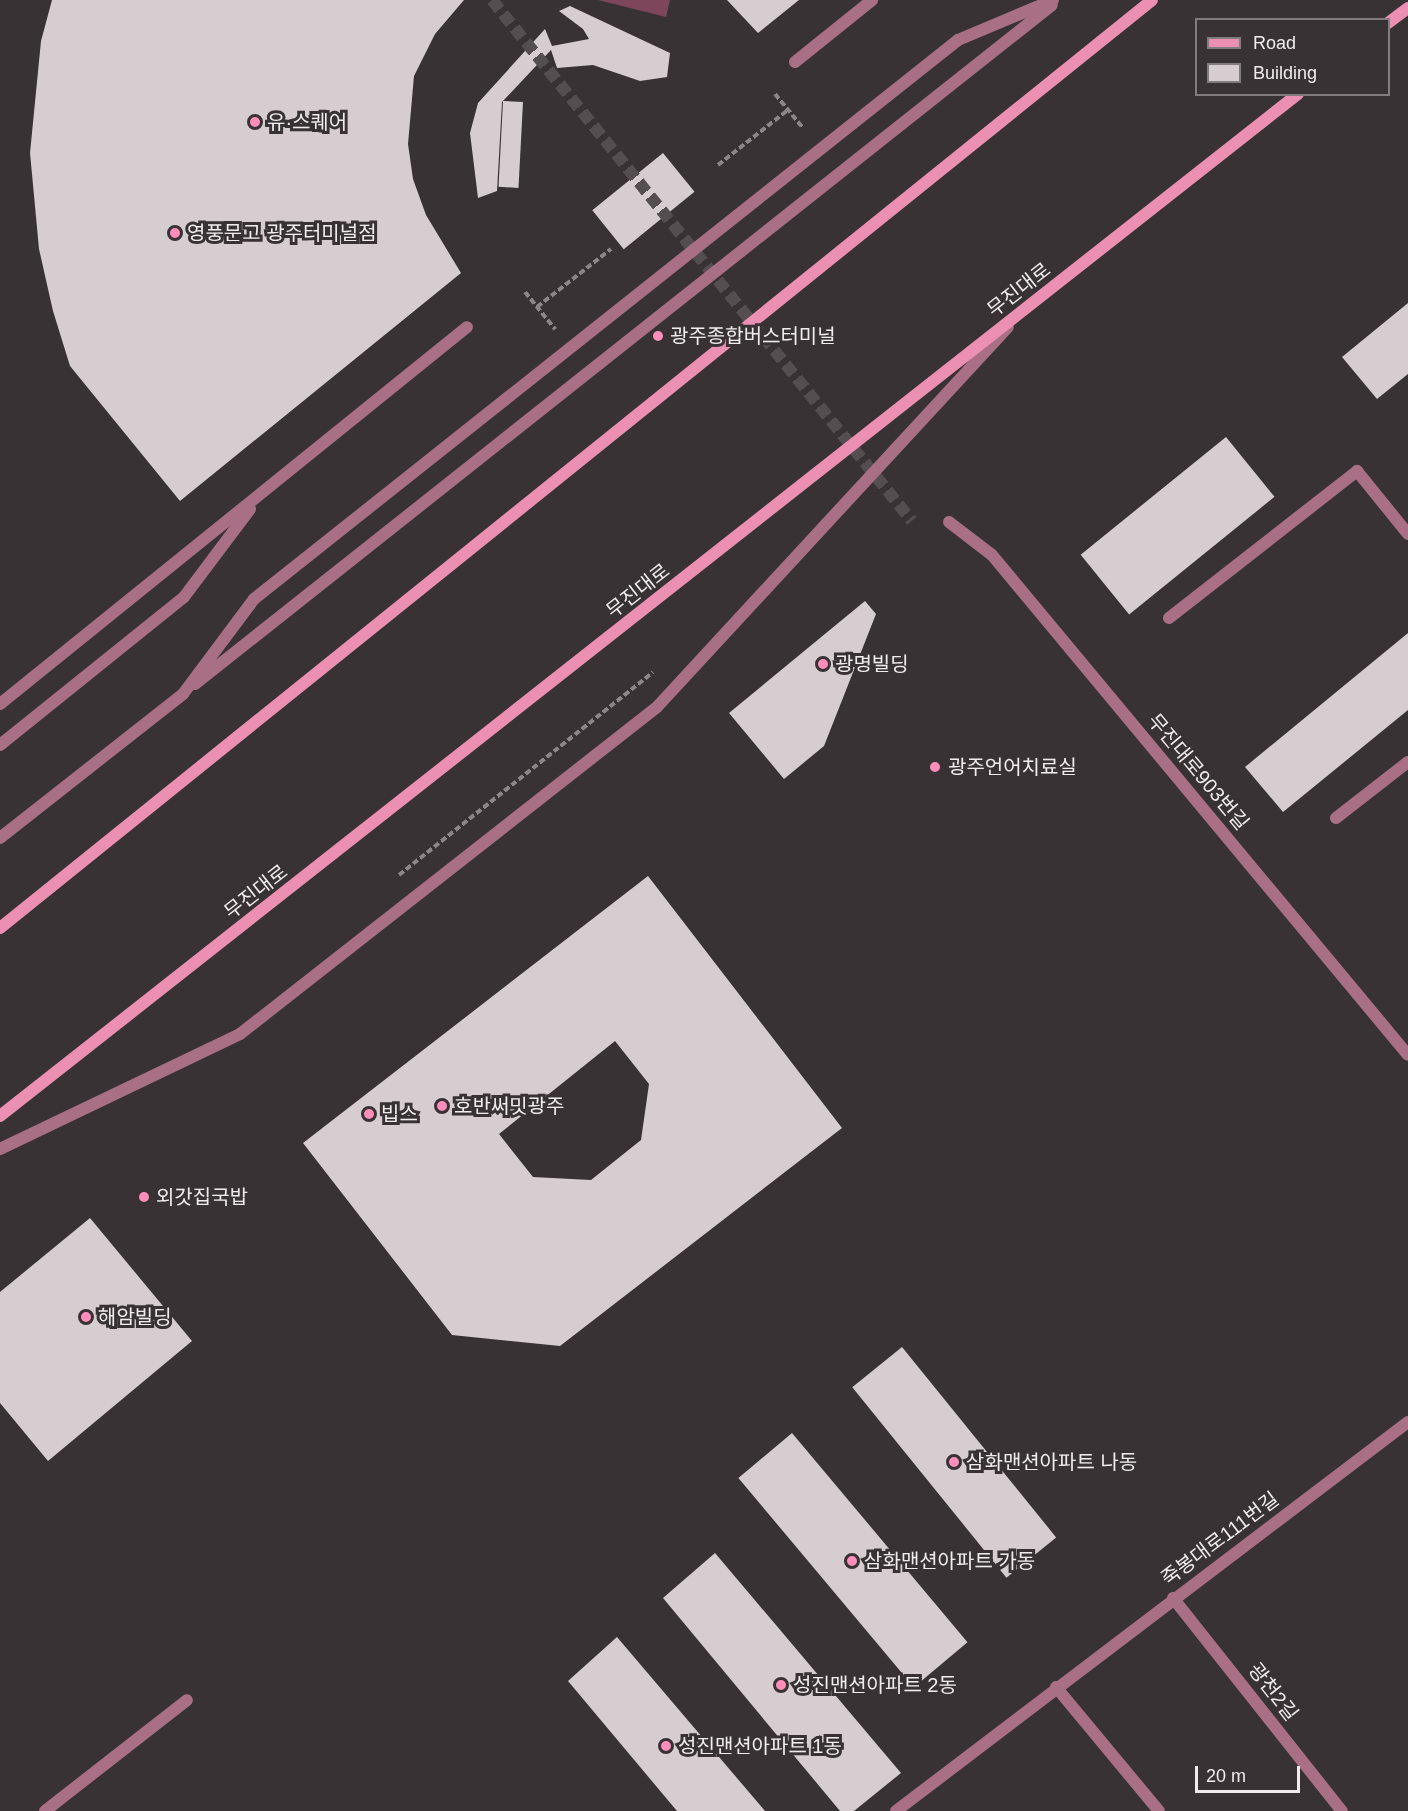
<!DOCTYPE html>
<meta charset="utf-8">
<style>
body{margin:0}
#map{position:relative;width:1408px;height:1811px;overflow:hidden;background:#383234;font-family:Arial,"Noto Sans KR",sans-serif}
div>[style]{position:absolute}
[style*='--x']{left:calc(var(--x)*1px);top:calc(var(--y)*1px);width:calc(var(--w)*1px);rotate:calc(var(--a)*1deg)}
.green>*{inset:0;background:#7d465b}
.building>*{inset:0;background:#d5cdcf;transform-origin:0 0}
.pedestrian-tunnel>*{height:12px;margin-top:-6px;transform-origin:0;background:repeating-linear-gradient(90deg,#544e50 0 12px,transparent 0 18px)}
.path>*{height:4px;margin-top:-2px;transform-origin:0;background:repeating-linear-gradient(90deg,#8c8688 0 6px,transparent 0 9px)}
.service>*{height:12px;margin:-6px;padding:0 6px;transform-origin:6px;border-radius:6px;background:#a97085}
.minor>*{height:12px;margin:-6px;padding:0 6px;transform-origin:6px;border-radius:6px;background:#a97085}
.tertiary>*{height:12px;margin:-6px;padding:0 6px;transform-origin:6px;border-radius:6px;background:#a97085}
.secondary>*{height:12px;margin:-6px;padding:0 6px;transform-origin:6px;border-radius:6px;background:#eb90b3}
.dots>*{width:16px;height:16px;translate:-50% -50%;box-sizing:border-box;border:3px solid #383234;border-radius:50%}
span{translate:-50% -50%;white-space:nowrap;text-align:center;line-height:1.15;-webkit-text-stroke:6px #383234;paint-order:stroke}
.poi-label{font-size:20px;color:#f0ecee}
.left{translate:0 -50%;text-align:left}
.street-label{font-size:20px;color:#f0ecee}
.legend{position:absolute;left:1195px;top:18px;width:195px;height:78px;box-sizing:border-box;background:#383234;border:2px solid #827c7e;margin:0;padding:8px 10px;list-style:none;font-size:18px;color:#f0ecee}
.legend li{display:flex;align-items:center;gap:12px;height:30px}
.legend b{width:30px;border:2px solid #827c7e}
.scale{position:absolute;left:1195px;top:1766px;width:105px;height:27px;box-sizing:border-box;border:3px solid #f0ecee;border-top:0;padding-left:8px;font-size:18px;line-height:21px;white-space:nowrap;color:#f0ecee;-webkit-text-stroke:4px #383234;paint-order:stroke}
</style>
<div id="map">
<div class="green">
<i style="clip-path:polygon(598px 0,670px 0,666px 17px)"></i>
</div>
<div class="building">
<i style="clip-path:polygon(52px 0,464px 0,435px 34px,414px 76px,408px 144px,413px 179px,426px 215px,461px 273px,180px 501px,70px 366px,53px 311px,39px 249px,30px 153px,41px 41px)"></i>
<i style="clip-path:polygon(727px 0,799px 0,758px 33px)"></i>
<i style="clip-path:polygon(570px 6px,670px 53px,667px 77px,640px 81px,593px 65px,557px 68px,551px 50px,502px 102px,497px 191px,478px 198px,470px 133px,478px 103px,545px 29px,552px 46px,589px 39px,583px 29px,559px 11px)"></i>
<i style="left:523px;top:102px;width:86px;height:20px;rotate:93deg"></i>
<i style="left:663px;top:153px;width:50px;height:91px;rotate:51deg"></i>
<i style="clip-path:polygon(1408px 303px,1408px 374px,1377px 399px,1342px 357px)"></i>
<i style="left:1226px;top:437px;width:77px;height:187px;rotate:51deg"></i>
<i style="clip-path:polygon(865px 601px,876px 614px,824px 746px,784px 779px,729px 713px)"></i>
<i style="clip-path:polygon(1408px 633px,1408px 710px,1283px 812px,1245px 767px)"></i>
<i style="clip-path:polygon(evenodd,648px 876px,842px 1128px,560px 1346px,452px 1335px,303px 1143px,648px 876px,615px 1041px,649px 1084px,641px 1140px,591px 1180px,533px 1177px,499px 1134px,615px 1041px)"></i>
<i style="clip-path:polygon(90px 1218px,192px 1341px,48px 1461px,0 1403px,0 1292px)"></i>
<i style="left:902px;top:1347px;width:245px;height:64px;rotate:51deg"></i>
<i style="left:792px;top:1433px;width:273px;height:70px;rotate:50deg"></i>
<i style="clip-path:polygon(715px 1553px,901px 1773px,854px 1811px,840px 1811px,663px 1598px)"></i>
<i style="clip-path:polygon(617px 1637px,765px 1811px,677px 1811px,568px 1681px)"></i>
</div>
<div class="pedestrian-tunnel">
<i style="--x:492;--y:0;--w:669;--a:51.13"></i>
</div>
<div class="path">
<i style="--x:775;--y:94;--w:44;--a:50.5"></i>
<i style="--x:718;--y:165;--w:89;--a:-38.2"></i>
<i style="--x:525;--y:292;--w:48;--a:51"></i>
<i style="--x:537;--y:307;--w:94;--a:-38.1"></i>
<i style="--x:399;--y:875;--w:325;--a:-38.6"></i>
</div>
<div class="service">
<i style="--x:795;--y:62;--w:99;--a:-38.8"></i>
<i style="--x:949;--y:522;--w:54;--a:37.5"></i>
<i style="--x:992;--y:555;--w:650;--a:50.24"></i>
<i style="--x:1169;--y:618;--w:239;--a:-38"></i>
<i style="--x:1357;--y:471;--w:81;--a:51"></i>
<i style="--x:195;--y:684;--w:1093;--a:-38.39"></i>
<i style="--x:183;--y:694;--w:119;--a:-53.2"></i>
<i style="--x:254;--y:599;--w:899;--a:-38.45"></i>
<i style="--x:958;--y:40;--w:103;--a:-22.8"></i>
<i style="--x:0;--y:704;--w:600;--a:-38.91"></i>
<i style="--x:0;--y:745;--w:236;--a:-38.8"></i>
<i style="--x:184;--y:597;--w:110;--a:-53.1"></i>
<i style="--x:1336;--y:818;--w:91;--a:-37.9"></i>
<i style="--x:0;--y:1149;--w:266;--a:-25.6"></i>
<i style="--x:240;--y:1034;--w:530;--a:-38.1"></i>
<i style="--x:657;--y:707;--w:517;--a:-47.27"></i>
<i style="--x:1056;--y:1687;--w:161;--a:50.3"></i>
<i style="--x:45;--y:1811;--w:180;--a:-38"></i>
</div>
<div class="minor">
<i style="--x:1173;--y:1598;--w:272;--a:51.6"></i>
<i style="--x:896;--y:1811;--w:643;--a:-37.23"></i>
</div>
<div class="tertiary">
<i style="--x:0;--y:838;--w:233;--a:-38.2"></i>
</div>
<div class="secondary">
<i style="--x:1388;--y:23;--w:25;--a:-37"></i>
<i style="--x:0;--y:928;--w:1479;--a:-38.85"></i>
<i style="--x:0;--y:1116;--w:1652;--a:-38.22"></i>
</div>
<div class="dots">
<i style="left:255px;top:122px;background:#ff8eba"></i>
<i style="left:175px;top:233px;background:#ff8eba"></i>
<i style="left:658px;top:336px;background:#ff8eba"></i>
<i style="left:823px;top:664px;background:#ff8eba"></i>
<i style="left:935px;top:767px;background:#ff8eba"></i>
<i style="left:442px;top:1106px;background:#ff8eba"></i>
<i style="left:369px;top:1114px;background:#ff8eba"></i>
<i style="left:144px;top:1197px;background:#ff8eba"></i>
<i style="left:86px;top:1317px;background:#ff8eba"></i>
<i style="left:954px;top:1462px;background:#ff8eba"></i>
<i style="left:852px;top:1561px;background:#ff8eba"></i>
<i style="left:781px;top:1685px;background:#ff8eba"></i>
<i style="left:666px;top:1746px;background:#ff8eba"></i>
</div>
<div class="poi-label">
<span class="left" style="left:267px;top:122px">유·스퀘어</span>
<span class="left" style="left:187px;top:233px">영풍문고 광주터미널점</span>
<span class="left" style="left:670px;top:336px">광주종합버스터미널</span>
<span class="left" style="left:835px;top:664px">광명빌딩</span>
<span class="left" style="left:948px;top:767px">광주언어치료실</span>
<span class="left" style="left:454px;top:1106px">호반써밋광주</span>
<span class="left" style="left:381px;top:1114px">빕스</span>
<span class="left" style="left:156px;top:1197px">외갓집국밥</span>
<span class="left" style="left:98px;top:1317px">해암빌딩</span>
<span class="left" style="left:966px;top:1462px">삼화맨션아파트 나동</span>
<span class="left" style="left:864px;top:1561px">삼화맨션아파트 가동</span>
<span class="left" style="left:793px;top:1685px">성진맨션아파트 2동</span>
<span class="left" style="left:678px;top:1746px">성진맨션아파트 1동</span>
</div>
<div class="street-label">
<span style="left:1019px;top:290px;rotate:-38deg">무진대로</span>
<span style="left:638px;top:591px;rotate:-38deg">무진대로</span>
<span style="left:1198px;top:772px;rotate:50deg">무진대로903번길</span>
<span style="left:256px;top:892px;rotate:-38deg">무진대로</span>
<span style="left:1220px;top:1539px;rotate:-37deg">죽봉대로111번길</span>
<span style="left:1273px;top:1692px;rotate:52deg">광천2길</span>
</div>
<ul class="legend">
<li><b style="height:8px;background:#eb90b3"></b>Road</li>
<li><b style="height:16px;background:#d5cdcf"></b>Building</li>
</ul>
<div class="scale">20 m</div>
</div>
